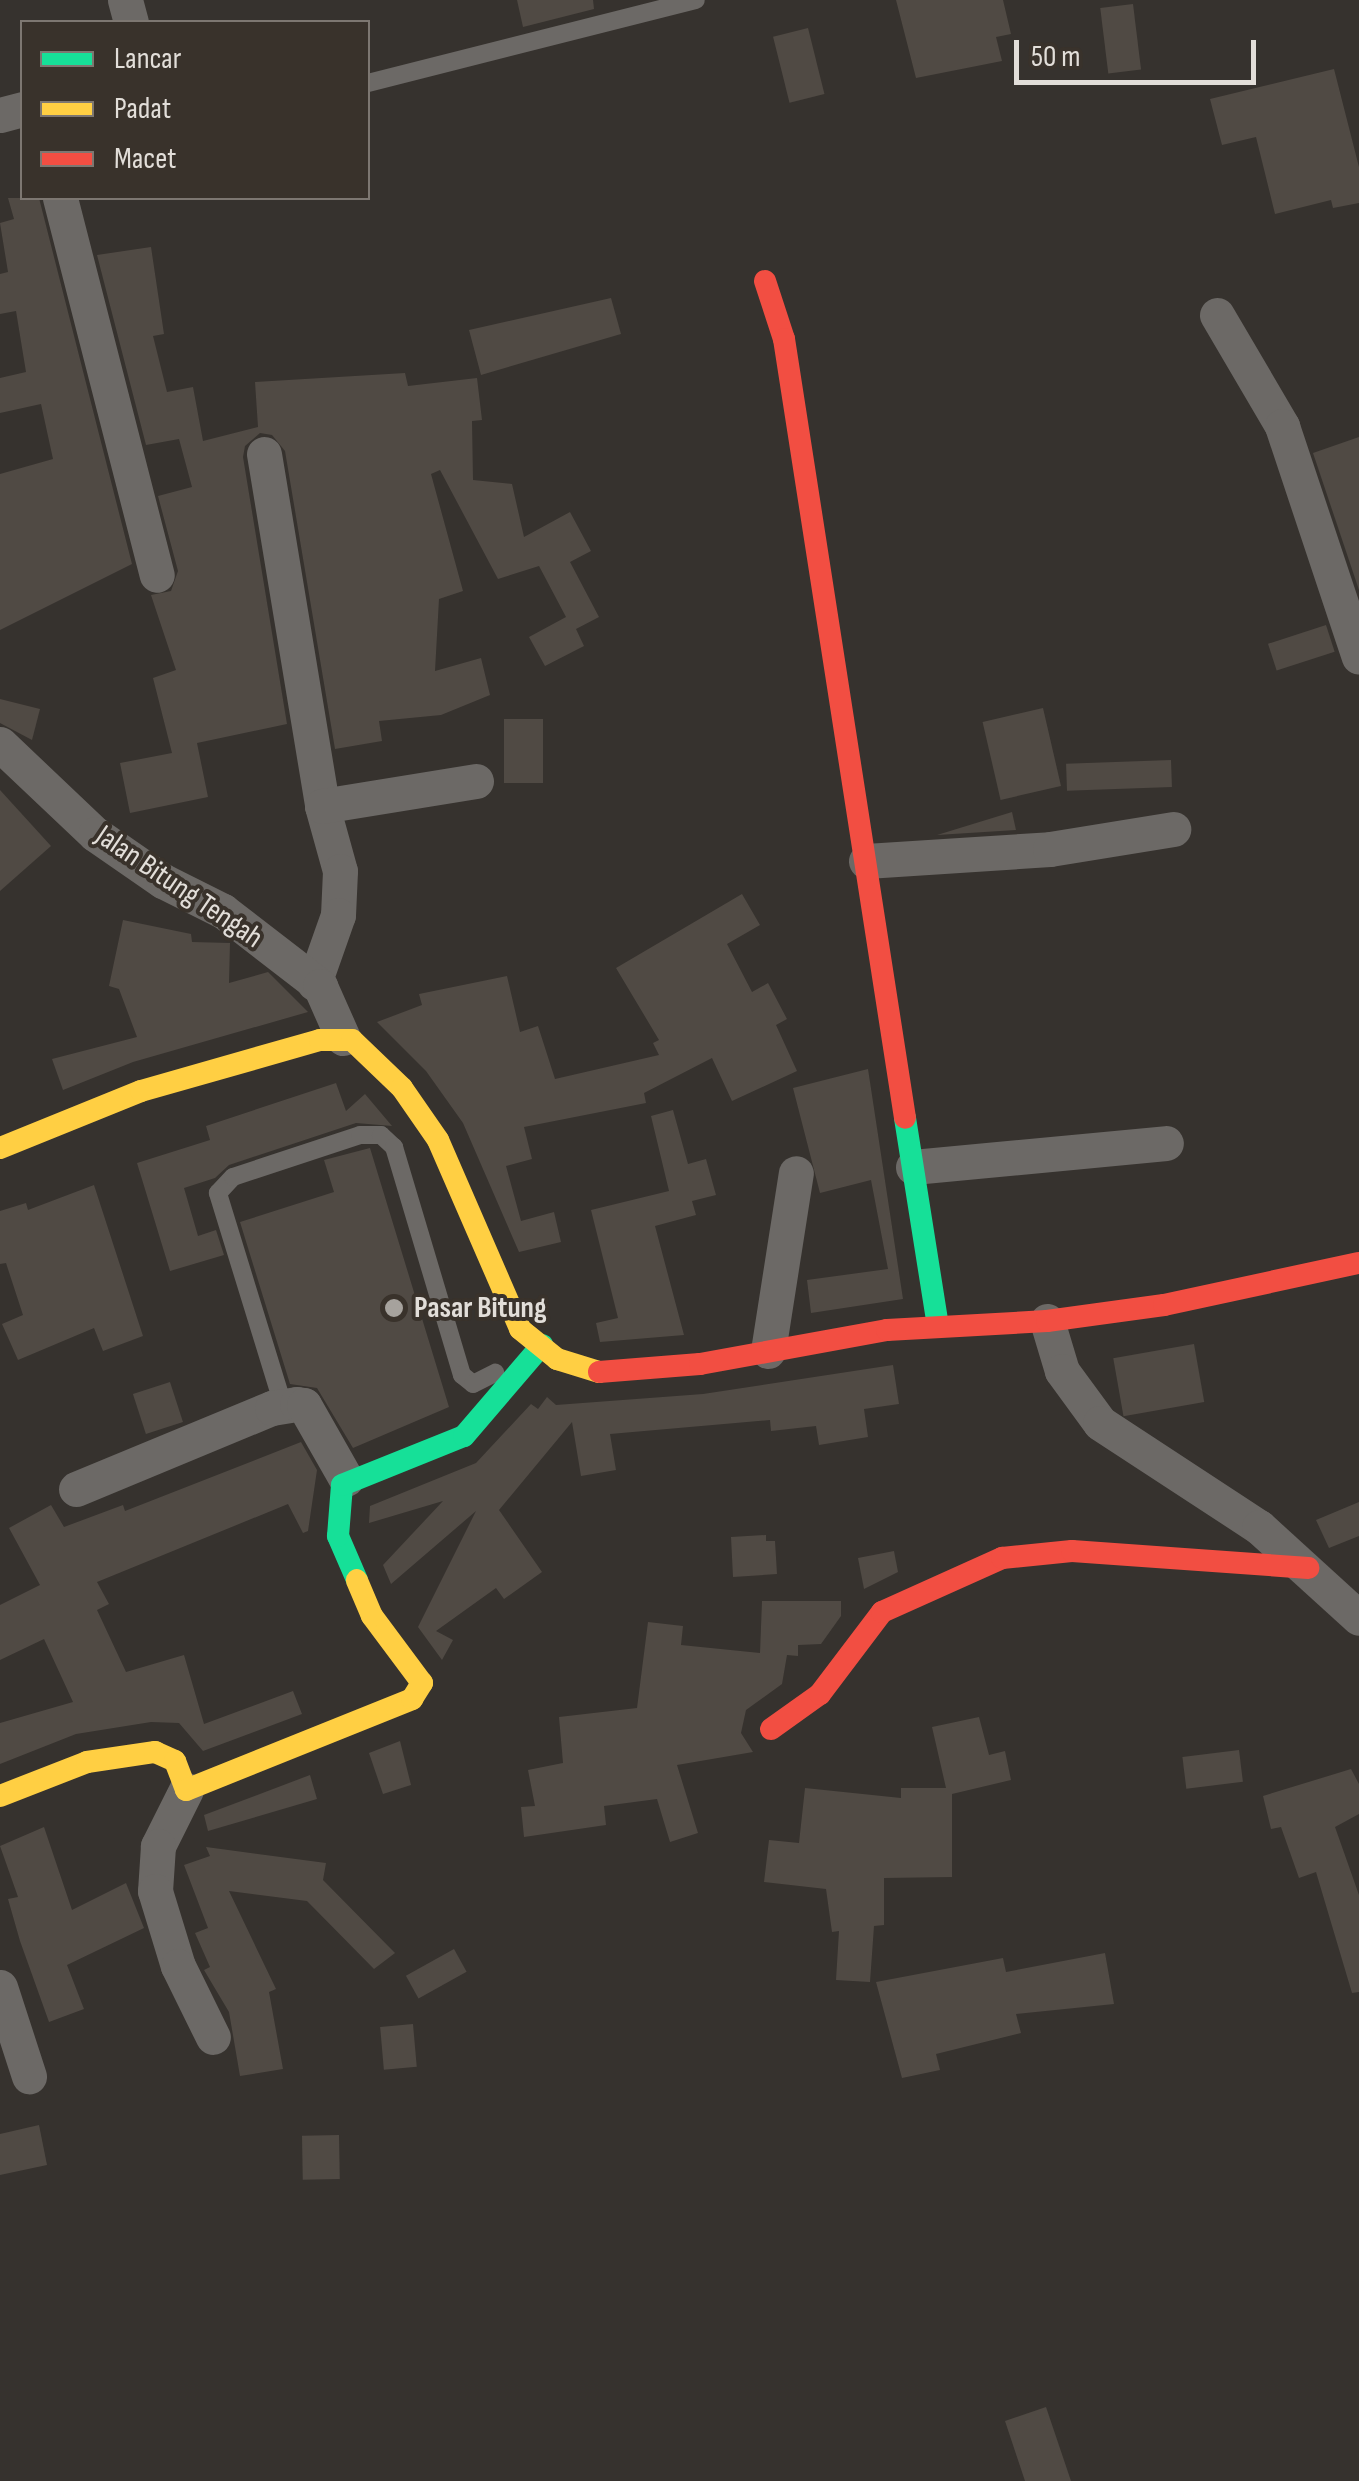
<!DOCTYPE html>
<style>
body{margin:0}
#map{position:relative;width:1359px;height:2481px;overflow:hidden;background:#36322e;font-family:"Sofia Sans Condensed",sans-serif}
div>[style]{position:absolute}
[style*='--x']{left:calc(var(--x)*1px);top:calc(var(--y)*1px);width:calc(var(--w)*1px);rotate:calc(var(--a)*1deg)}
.building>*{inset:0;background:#504a44;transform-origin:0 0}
.lane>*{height:18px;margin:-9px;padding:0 9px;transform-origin:9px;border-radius:9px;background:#6c6966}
.street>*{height:35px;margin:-17.5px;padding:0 17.5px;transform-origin:17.5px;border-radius:17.5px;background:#6c6966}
.fast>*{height:22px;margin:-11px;padding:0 11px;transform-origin:11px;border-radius:11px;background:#16e098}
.slow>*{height:22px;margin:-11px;padding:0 11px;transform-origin:11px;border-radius:11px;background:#ffcf43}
.jam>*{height:22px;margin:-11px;padding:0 11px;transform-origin:11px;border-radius:11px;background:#f24e42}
.dots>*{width:28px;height:28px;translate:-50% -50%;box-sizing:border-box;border:5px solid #39322b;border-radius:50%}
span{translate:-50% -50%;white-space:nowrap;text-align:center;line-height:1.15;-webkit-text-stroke:8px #39322b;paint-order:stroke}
.street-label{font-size:30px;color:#e2ded9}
.poi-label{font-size:30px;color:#e2ded9;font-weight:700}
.left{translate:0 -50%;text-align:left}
.legend{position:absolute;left:20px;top:20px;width:350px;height:180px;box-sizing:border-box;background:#39322b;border:2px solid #7d7771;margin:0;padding:12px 18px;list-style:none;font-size:30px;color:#e2ded9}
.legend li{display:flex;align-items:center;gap:20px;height:50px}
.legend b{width:50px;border:2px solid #7d7771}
.scale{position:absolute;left:1014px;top:40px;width:242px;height:45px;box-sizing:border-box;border:5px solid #e2ded9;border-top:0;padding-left:12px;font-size:30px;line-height:35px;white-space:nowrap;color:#e2ded9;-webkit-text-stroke:8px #39322b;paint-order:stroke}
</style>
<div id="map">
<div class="building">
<i style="clip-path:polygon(517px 0,593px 0,594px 9px,523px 27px)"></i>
<i style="clip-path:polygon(896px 0,1003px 0,1011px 34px,996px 37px,1002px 61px,916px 78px)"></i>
<i style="left:1133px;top:4px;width:66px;height:33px;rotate:83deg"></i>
<i style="left:808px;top:28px;width:68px;height:36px;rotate:76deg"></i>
<i style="clip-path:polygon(1334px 69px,1359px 167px,1359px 203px,1333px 208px,1331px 200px,1275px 214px,1256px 137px,1222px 145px,1210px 99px)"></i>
<i style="clip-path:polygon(8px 198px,39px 198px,132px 564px,0 630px,0 474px,53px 459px,41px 404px,0 413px,0 378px,26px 372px,16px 311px,0 314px,0 274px,8px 272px,0 223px,14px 219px)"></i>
<i style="clip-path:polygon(151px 247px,164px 334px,153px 336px,167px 392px,193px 387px,203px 441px,258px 427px,255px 382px,405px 373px,408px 386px,477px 378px,482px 420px,472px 421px,473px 480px,512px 484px,524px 537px,570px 512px,591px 551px,570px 562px,599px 617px,576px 629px,584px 646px,545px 666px,529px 637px,566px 617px,539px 566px,498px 579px,440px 470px,431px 474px,463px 591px,439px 599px,435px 671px,481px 658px,490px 695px,441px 715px,379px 721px,382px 741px,335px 749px,285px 451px,272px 435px,260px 433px,245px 446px,243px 457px,287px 724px,197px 743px,208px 797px,130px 813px,120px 763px,172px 753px,153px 678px,176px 670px,151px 595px,171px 591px,178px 571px,158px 496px,192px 487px,179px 439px,146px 445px,97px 255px)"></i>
<i style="clip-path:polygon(611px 298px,621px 334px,481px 375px,469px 330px)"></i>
<i style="clip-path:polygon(1359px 437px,1359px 590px,1313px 453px)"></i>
<i style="left:1326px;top:625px;width:28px;height:61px;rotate:72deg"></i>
<i style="clip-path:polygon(0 699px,40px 709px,32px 740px,0 723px)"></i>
<i style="left:1043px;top:708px;width:80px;height:62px;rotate:77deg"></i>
<i style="left:504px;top:719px;width:39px;height:64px"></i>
<i style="left:1171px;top:760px;width:27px;height:105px;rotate:88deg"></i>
<i style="clip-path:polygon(0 790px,51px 846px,0 891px)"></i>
<i style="clip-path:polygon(1012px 812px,1016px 830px,937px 835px)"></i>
<i style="clip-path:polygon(742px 894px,760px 925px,727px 944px,752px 992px,768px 983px,787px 1019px,776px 1025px,797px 1071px,732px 1101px,712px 1058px,644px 1093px,646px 1103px,524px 1127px,532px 1159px,506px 1166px,521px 1221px,554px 1212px,561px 1242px,519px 1252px,463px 1123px,426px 1071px,377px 1022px,422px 1005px,419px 994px,507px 976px,520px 1032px,538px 1026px,555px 1079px,659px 1055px,653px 1043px,659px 1040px,616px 968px)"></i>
<i style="clip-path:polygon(123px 920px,191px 934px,192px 942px,230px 943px,229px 983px,268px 972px,308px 1012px,133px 1062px,63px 1090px,52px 1059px,137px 1037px,119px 989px,109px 986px)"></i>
<i style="clip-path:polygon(868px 1069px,903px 1299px,811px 1313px,807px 1280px,888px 1269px,871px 1180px,820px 1193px,793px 1088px)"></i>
<i style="clip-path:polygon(336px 1083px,346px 1111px,365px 1094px,392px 1126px,356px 1123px,229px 1165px,215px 1178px,184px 1188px,198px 1236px,216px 1230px,224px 1255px,170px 1271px,137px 1163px,210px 1140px,206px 1126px)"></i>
<i style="clip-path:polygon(673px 1110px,688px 1164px,706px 1159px,716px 1195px,692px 1201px,696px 1215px,655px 1226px,684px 1335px,600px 1342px,596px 1323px,618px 1318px,591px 1210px,669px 1191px,651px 1116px)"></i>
<i style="clip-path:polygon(370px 1148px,449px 1407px,353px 1448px,317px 1388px,290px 1384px,240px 1222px,334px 1192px,324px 1160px)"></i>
<i style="clip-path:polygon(94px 1185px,143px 1336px,103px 1351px,94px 1328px,18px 1360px,2px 1324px,23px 1315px,6px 1263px,0 1264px,0 1211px,26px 1203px,28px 1210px)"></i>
<i style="left:1194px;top:1344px;width:59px;height:82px;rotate:80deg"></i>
<i style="clip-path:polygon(893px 1365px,899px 1404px,864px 1409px,868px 1437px,819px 1445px,816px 1426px,771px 1431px,770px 1420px,610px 1434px,616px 1470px,581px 1476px,572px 1422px,499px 1510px,542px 1572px,504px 1599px,496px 1588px,436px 1631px,453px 1640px,442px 1660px,418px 1627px,476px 1511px,391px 1584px,383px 1565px,443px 1501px,369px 1523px,370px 1506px,476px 1463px,531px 1404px,538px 1409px,547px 1397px,556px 1405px,703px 1394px)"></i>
<i style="left:170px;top:1382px;width:42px;height:39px;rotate:72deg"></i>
<i style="clip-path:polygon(301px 1442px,317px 1470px,308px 1531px,303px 1533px,288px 1504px,97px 1582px,109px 1604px,97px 1610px,126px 1672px,184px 1655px,204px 1724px,293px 1691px,302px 1714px,203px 1751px,179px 1723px,151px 1722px,76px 1734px,0 1764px,0 1723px,73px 1702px,44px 1639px,0 1660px,0 1605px,40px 1585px,9px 1528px,51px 1505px,64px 1527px,123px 1505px,125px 1511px)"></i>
<i style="clip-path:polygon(1359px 1502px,1359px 1536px,1329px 1548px,1316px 1520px)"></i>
<i style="clip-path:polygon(766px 1535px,766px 1541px,775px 1541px,777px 1574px,733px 1577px,731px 1537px)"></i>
<i style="clip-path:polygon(894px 1551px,898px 1572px,864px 1589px,858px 1558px)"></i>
<i style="clip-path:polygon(762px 1601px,841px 1601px,841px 1616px,821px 1644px,798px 1645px,798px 1656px,787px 1655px,782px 1684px,746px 1710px,741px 1733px,753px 1752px,677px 1765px,698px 1833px,670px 1842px,657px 1799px,604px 1806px,606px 1825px,524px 1837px,521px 1807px,535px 1806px,528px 1770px,563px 1763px,559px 1717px,637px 1708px,648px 1622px,683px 1626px,681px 1645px,760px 1653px)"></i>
<i style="clip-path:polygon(979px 1717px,989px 1755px,1005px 1751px,1011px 1780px,952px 1794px,952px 1877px,884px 1878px,884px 1925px,874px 1926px,870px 1982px,836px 1980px,839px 1931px,832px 1932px,826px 1889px,764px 1882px,769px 1840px,799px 1843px,805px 1788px,901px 1798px,901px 1788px,946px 1788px,932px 1727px)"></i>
<i style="clip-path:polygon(400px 1741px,411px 1785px,383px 1794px,369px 1753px)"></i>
<i style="left:1239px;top:1750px;width:32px;height:57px;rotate:83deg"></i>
<i style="clip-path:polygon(1351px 1769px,1359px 1784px,1359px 1814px,1335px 1827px,1359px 1895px,1359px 1992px,1352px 1993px,1316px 1872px,1299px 1878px,1281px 1827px,1271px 1829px,1263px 1796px)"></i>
<i style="clip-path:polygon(310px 1775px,317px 1799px,208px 1831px,204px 1815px)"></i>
<i style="clip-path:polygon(44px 1827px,72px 1910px,126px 1883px,144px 1928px,67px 1965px,84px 2009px,49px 2022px,20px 1941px,8px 1899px,18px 1897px,0 1846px)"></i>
<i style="clip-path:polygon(206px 1847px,326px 1863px,323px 1880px,395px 1953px,374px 1969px,307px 1901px,229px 1891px,276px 1989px,269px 1992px,283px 2069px,240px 2076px,229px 2012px,204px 1970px,210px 1967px,195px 1933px,208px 1928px,184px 1865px,210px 1856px)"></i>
<i style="left:454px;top:1949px;width:26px;height:55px;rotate:61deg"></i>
<i style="clip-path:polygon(1105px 1953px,1114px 2004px,1016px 2014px,1021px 2033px,936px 2054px,940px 2070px,902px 2078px,876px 1982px,1003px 1958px,1006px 1972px)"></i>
<i style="left:413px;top:2024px;width:43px;height:33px;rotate:85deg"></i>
<i style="clip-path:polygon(39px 2125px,47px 2165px,0 2175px,0 2134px)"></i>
<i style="left:339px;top:2135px;width:44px;height:37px;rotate:89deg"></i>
<i style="clip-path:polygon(1046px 2407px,1071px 2481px,1025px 2481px,1005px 2421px)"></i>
</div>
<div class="lane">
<i style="--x:368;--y:83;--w:338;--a:-14.2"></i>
<i style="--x:284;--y:1408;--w:225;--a:-107.1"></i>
<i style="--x:218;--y:1193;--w:22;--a:-47"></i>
<i style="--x:233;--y:1177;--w:134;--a:-18.3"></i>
<i style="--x:360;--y:1135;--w:21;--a:0"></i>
<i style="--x:381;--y:1135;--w:18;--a:43"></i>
<i style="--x:394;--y:1147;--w:238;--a:73.4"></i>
<i style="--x:462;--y:1375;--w:14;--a:39"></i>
<i style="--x:473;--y:1384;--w:25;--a:-27"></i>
</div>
<div class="street">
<i style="--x:125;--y:0;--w:23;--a:75"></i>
<i style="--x:0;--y:115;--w:23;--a:-15"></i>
<i style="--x:60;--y:198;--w:389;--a:75.6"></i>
<i style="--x:1217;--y:315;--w:129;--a:59.6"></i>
<i style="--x:1282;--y:426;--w:243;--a:71.6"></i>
<i style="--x:264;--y:454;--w:357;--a:80.6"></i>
<i style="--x:322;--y:806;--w:67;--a:74.5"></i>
<i style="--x:340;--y:871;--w:44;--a:92.6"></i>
<i style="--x:338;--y:915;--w:72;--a:109.4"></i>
<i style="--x:0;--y:744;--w:131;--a:43.5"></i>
<i style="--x:95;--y:834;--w:83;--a:34.7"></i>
<i style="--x:163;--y:881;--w:67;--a:26.6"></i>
<i style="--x:223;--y:911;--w:123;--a:37.7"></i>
<i style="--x:320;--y:986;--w:57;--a:66.1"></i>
<i style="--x:322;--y:806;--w:156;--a:-9.2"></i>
<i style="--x:866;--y:861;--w:184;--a:-3.7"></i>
<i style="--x:1050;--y:849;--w:125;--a:-9.2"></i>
<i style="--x:913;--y:1167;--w:254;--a:-5.4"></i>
<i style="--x:1047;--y:1321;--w:52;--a:73.3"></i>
<i style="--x:1062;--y:1371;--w:64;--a:53.8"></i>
<i style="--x:1100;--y:1423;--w:190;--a:33.2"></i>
<i style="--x:1259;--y:1527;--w:135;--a:42.3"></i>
<i style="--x:768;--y:1351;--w:180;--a:-81.1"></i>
<i style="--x:76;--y:1489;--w:212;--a:-22.5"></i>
<i style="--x:272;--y:1408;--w:25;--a:-9"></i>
<i style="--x:297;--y:1404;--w:7;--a:8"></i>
<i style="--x:304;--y:1405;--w:85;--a:60.4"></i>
<i style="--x:186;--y:1790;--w:63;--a:116.6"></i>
<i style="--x:158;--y:1846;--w:45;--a:93.8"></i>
<i style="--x:155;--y:1891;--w:78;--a:73"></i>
<i style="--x:178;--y:1966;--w:79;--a:63.8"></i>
<i style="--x:0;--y:1987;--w:94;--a:72"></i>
</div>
<div class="fast">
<i style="--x:905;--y:1118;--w:211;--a:81"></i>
<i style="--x:357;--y:1580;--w:48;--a:-113.4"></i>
<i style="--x:338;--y:1536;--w:51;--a:-85.5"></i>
<i style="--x:342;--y:1485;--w:131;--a:-21.9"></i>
<i style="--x:464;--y:1436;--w:120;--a:-49.4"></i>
</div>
<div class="slow">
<i style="--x:0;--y:1148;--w:152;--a:-22"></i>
<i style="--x:141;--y:1091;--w:186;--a:-15.9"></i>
<i style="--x:320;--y:1040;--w:32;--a:0"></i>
<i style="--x:352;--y:1040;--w:69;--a:43.8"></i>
<i style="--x:402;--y:1088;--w:63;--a:55.3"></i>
<i style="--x:438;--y:1140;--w:206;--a:66.5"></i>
<i style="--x:520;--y:1329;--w:48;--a:39"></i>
<i style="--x:557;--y:1359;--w:44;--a:17.2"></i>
<i style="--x:0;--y:1796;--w:93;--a:-21.3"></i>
<i style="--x:87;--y:1762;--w:69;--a:-8.4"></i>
<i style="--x:155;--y:1752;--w:22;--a:24"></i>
<i style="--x:175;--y:1761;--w:31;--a:69"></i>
<i style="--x:186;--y:1790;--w:244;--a:-21.9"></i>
<i style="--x:412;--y:1699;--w:19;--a:-58"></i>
<i style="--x:422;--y:1683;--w:84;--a:-126.7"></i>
<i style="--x:372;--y:1616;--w:39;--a:-113"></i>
</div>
<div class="jam">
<i style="--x:765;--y:281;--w:61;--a:71.9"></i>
<i style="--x:784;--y:339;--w:788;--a:81.17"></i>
<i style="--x:599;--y:1372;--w:101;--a:-4.5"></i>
<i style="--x:700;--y:1364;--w:190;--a:-10.3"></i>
<i style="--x:887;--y:1330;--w:160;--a:-3.2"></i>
<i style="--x:1047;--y:1321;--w:118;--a:-7.8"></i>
<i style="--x:1164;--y:1305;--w:199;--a:-12.2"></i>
<i style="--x:771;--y:1729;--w:60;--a:-35.5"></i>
<i style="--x:820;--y:1694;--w:103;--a:-52.9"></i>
<i style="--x:882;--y:1612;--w:132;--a:-24.2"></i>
<i style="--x:1002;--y:1558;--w:70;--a:-5.7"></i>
<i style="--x:1072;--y:1551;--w:237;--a:4.1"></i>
</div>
<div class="dots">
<i style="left:394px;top:1308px;background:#a6a29d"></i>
</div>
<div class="street-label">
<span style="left:179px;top:887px;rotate:34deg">Jalan Bitung Tengah</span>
</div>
<div class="poi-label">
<span class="left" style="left:414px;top:1308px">Pasar Bitung</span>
</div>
<ul class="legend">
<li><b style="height:12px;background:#16e098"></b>Lancar</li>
<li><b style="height:12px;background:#ffcf43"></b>Padat</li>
<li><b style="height:12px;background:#f24e42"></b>Macet</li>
</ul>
<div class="scale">50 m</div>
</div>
